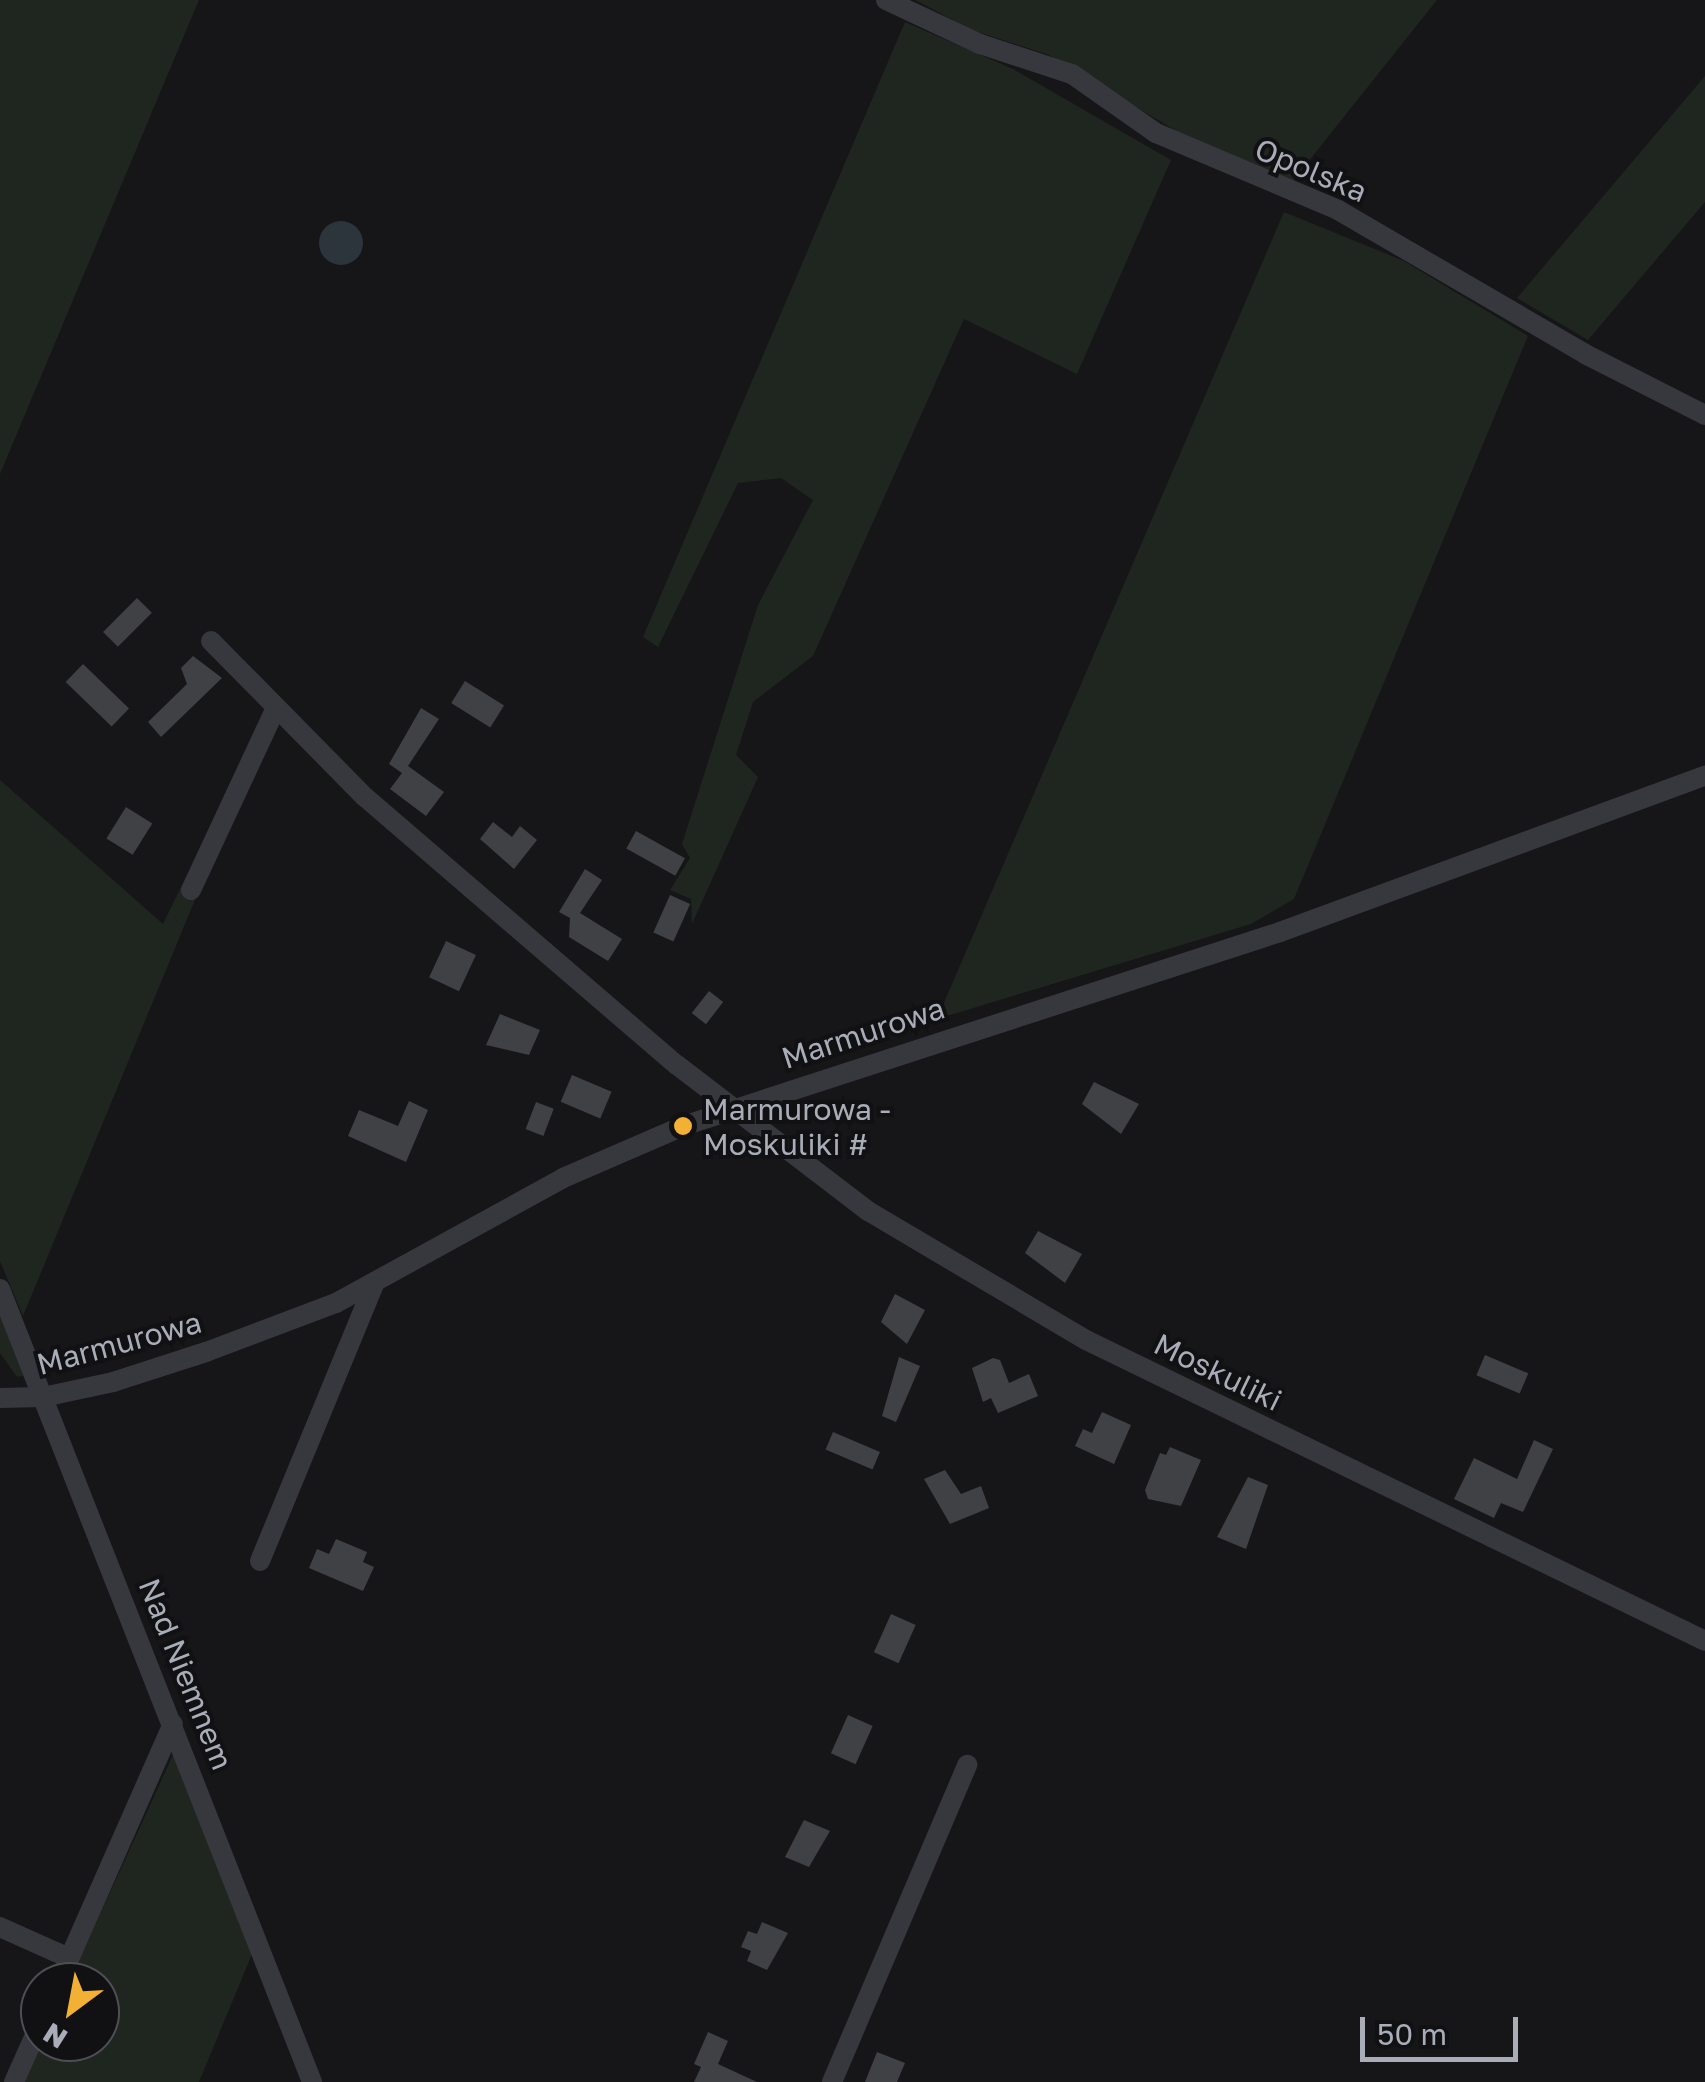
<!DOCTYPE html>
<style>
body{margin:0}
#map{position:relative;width:1705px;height:2082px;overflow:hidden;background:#161618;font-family:"Golos Text",sans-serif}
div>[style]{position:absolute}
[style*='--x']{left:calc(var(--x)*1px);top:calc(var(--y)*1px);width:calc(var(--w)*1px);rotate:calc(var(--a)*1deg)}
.green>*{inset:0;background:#1e261f}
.water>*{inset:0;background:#2c353c}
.round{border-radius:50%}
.building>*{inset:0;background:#404145;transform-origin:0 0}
.minor>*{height:20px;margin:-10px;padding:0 10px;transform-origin:10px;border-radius:10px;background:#37383d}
.dots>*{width:28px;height:28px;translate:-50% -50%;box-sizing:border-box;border:5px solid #111113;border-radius:50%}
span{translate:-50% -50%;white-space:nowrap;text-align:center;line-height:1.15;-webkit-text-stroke:8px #111113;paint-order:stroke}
.street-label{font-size:30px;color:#a8adb8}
.poi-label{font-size:30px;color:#a8adb8}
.left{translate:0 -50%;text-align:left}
.north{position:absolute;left:20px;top:1962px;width:100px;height:100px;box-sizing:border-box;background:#111113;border:2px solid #4d4f55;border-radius:50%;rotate:212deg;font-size:28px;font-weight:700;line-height:40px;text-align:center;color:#a8adb8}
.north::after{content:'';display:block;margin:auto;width:35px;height:45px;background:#f2b134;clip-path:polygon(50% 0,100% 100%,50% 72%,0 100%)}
.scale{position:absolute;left:1360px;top:2017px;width:158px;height:45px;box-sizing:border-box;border:5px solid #a8adb8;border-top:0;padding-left:12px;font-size:30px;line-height:35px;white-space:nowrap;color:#a8adb8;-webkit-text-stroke:8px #111113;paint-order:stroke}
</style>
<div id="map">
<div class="green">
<i style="clip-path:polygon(0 0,199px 0,0 474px)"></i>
<i style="clip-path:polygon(915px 0,1437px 0,1292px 182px,1200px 145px,1049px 55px,972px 30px)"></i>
<i style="clip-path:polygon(905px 22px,1013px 69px,1171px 160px,1077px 374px,964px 319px,813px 656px,753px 702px,736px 755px,758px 777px,692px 924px,691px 899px,670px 890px,690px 858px,682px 844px,758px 605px,813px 500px,781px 478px,738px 483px,658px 647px,643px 637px)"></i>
<i style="clip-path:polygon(1705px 76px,1705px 202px,1588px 340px,1517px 298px)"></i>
<i style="clip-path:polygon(1284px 212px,1404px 261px,1528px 336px,1294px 899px,1251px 924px,937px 1019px)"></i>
<i style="clip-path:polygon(0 780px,163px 924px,181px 887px,197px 895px,23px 1316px,0 1261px)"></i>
<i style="clip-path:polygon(0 1308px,25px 1375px,17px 1377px,0 1353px)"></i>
<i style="clip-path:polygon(173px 1755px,252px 1954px,199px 2082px,24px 2082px,42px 2042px,100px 2042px,100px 1982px,69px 1982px)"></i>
</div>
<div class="water">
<i class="round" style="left:319px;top:221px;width:44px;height:44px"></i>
</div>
<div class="building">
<i style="left:137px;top:598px;width:21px;height:48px;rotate:45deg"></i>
<i style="clip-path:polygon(193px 656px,222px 678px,161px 737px,148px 722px,187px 684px,181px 668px)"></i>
<i style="left:83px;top:664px;width:64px;height:25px;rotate:44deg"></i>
<i style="left:465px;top:681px;width:46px;height:26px;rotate:32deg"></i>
<i style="clip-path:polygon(421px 708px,439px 719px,408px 766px,444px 792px,426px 816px,390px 789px,402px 773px,389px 764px)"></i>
<i style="left:126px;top:807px;width:31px;height:37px;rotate:32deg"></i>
<i style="clip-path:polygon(493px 822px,512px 837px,520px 826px,537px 840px,514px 869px,480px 839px)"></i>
<i style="left:636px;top:831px;width:56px;height:20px;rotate:29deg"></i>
<i style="clip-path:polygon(585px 869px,602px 880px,580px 913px,622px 939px,608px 961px,569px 937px,570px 918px,559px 912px)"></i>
<i style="left:670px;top:895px;width:22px;height:41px;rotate:24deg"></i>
<i style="left:446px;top:941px;width:33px;height:40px;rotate:25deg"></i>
<i style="left:709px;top:991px;width:18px;height:28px;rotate:38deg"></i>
<i style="clip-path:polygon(500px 1014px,540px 1030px,529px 1055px,486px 1045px)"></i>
<i style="left:572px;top:1075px;width:43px;height:29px;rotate:23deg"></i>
<i style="clip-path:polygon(1094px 1082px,1139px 1104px,1121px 1134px,1082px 1104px)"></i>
<i style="clip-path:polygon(409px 1101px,428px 1110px,406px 1162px,348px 1136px,359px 1110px,398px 1126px)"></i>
<i style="left:536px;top:1102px;width:19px;height:29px;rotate:21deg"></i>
<i style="clip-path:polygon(1038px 1231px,1082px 1254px,1065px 1283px,1025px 1253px)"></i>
<i style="clip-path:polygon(895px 1294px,925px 1310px,907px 1344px,881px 1322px)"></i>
<i style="left:1485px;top:1355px;width:47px;height:22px;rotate:23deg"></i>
<i style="clip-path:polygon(899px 1357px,920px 1366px,896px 1422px,882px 1416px)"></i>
<i style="clip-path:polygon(993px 1358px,1000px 1360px,1009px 1383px,1029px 1374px,1038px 1396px,998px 1413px,991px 1398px,983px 1402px,972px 1368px)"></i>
<i style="clip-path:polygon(1102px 1412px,1131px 1425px,1114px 1464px,1075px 1446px,1083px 1429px,1092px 1433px)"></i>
<i style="left:833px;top:1432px;width:51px;height:19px;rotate:23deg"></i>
<i style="clip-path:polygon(1534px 1440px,1553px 1449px,1523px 1512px,1501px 1503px,1494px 1518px,1454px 1499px,1474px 1458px,1517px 1479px)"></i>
<i style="clip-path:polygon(1170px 1447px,1201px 1460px,1181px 1506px,1148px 1499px,1145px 1490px,1160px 1453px,1166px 1455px)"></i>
<i style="clip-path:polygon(945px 1470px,961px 1494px,981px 1486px,989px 1508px,950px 1524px,924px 1479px)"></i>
<i style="clip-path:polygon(1248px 1477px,1268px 1485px,1246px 1549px,1217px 1537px)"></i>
<i style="clip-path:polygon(336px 1539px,367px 1552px,363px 1562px,374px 1567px,363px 1591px,309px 1568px,317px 1549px,329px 1554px)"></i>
<i style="left:891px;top:1614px;width:27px;height:42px;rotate:24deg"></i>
<i style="left:848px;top:1715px;width:27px;height:42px;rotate:24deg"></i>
<i style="clip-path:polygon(804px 1820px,830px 1831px,809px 1867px,785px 1857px)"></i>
<i style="clip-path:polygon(762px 1922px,788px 1933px,767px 1970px,747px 1961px,751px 1951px,741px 1947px,748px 1931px,757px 1934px)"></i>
<i style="clip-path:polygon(708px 2032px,728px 2041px,718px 2064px,757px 2082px,694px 2082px,701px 2067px,694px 2064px)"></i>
<i style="clip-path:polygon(877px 2052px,905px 2063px,897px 2082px,865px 2082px)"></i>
</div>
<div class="minor">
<i style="--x:886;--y:0;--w:104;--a:25.1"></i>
<i style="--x:980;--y:44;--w:97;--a:18.1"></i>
<i style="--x:1072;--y:74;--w:103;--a:35.1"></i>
<i style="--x:1156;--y:133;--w:198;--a:22.9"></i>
<i style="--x:1338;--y:210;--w:286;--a:30.2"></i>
<i style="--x:1585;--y:354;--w:135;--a:26.9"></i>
<i style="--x:211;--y:641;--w:219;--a:45.4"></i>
<i style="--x:365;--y:797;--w:411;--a:40.7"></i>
<i style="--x:677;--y:1065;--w:240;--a:37.4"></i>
<i style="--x:868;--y:1211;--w:253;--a:30.6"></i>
<i style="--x:1086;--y:1340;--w:688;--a:25.93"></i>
<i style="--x:191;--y:890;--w:201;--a:-65"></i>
<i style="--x:0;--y:1289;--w:852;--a:68.52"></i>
<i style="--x:0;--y:1398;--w:43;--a:-1.3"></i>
<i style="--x:43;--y:1397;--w:72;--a:-12.1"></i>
<i style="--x:113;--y:1382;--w:98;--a:-17.9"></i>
<i style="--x:206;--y:1352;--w:139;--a:-20.7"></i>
<i style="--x:336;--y:1303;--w:259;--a:-28.8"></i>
<i style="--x:563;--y:1178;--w:131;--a:-23.4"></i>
<i style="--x:683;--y:1126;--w:628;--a:-18"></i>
<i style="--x:1280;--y:932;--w:453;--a:-20.2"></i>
<i style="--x:260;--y:1561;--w:302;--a:-67.6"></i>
<i style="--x:0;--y:1927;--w:76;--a:24.2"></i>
<i style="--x:59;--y:1982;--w:282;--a:-66.2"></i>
<i style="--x:14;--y:2082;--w:64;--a:-65.9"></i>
<i style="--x:832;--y:2082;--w:345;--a:-66.9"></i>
</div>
<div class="dots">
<i style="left:683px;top:1126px;background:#f2b134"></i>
</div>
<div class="street-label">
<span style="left:1311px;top:170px;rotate:23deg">Opolska</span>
<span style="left:863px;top:1033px;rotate:-18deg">Marmurowa</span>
<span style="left:119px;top:1343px;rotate:-15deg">Marmurowa</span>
<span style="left:1218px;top:1372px;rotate:26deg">Moskuliki</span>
<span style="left:186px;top:1674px;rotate:68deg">Nad Niemnem</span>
</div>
<div class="poi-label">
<span class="left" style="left:703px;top:1126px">Marmurowa -<br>Moskuliki #</span>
</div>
<div class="north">N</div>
<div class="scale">50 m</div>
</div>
